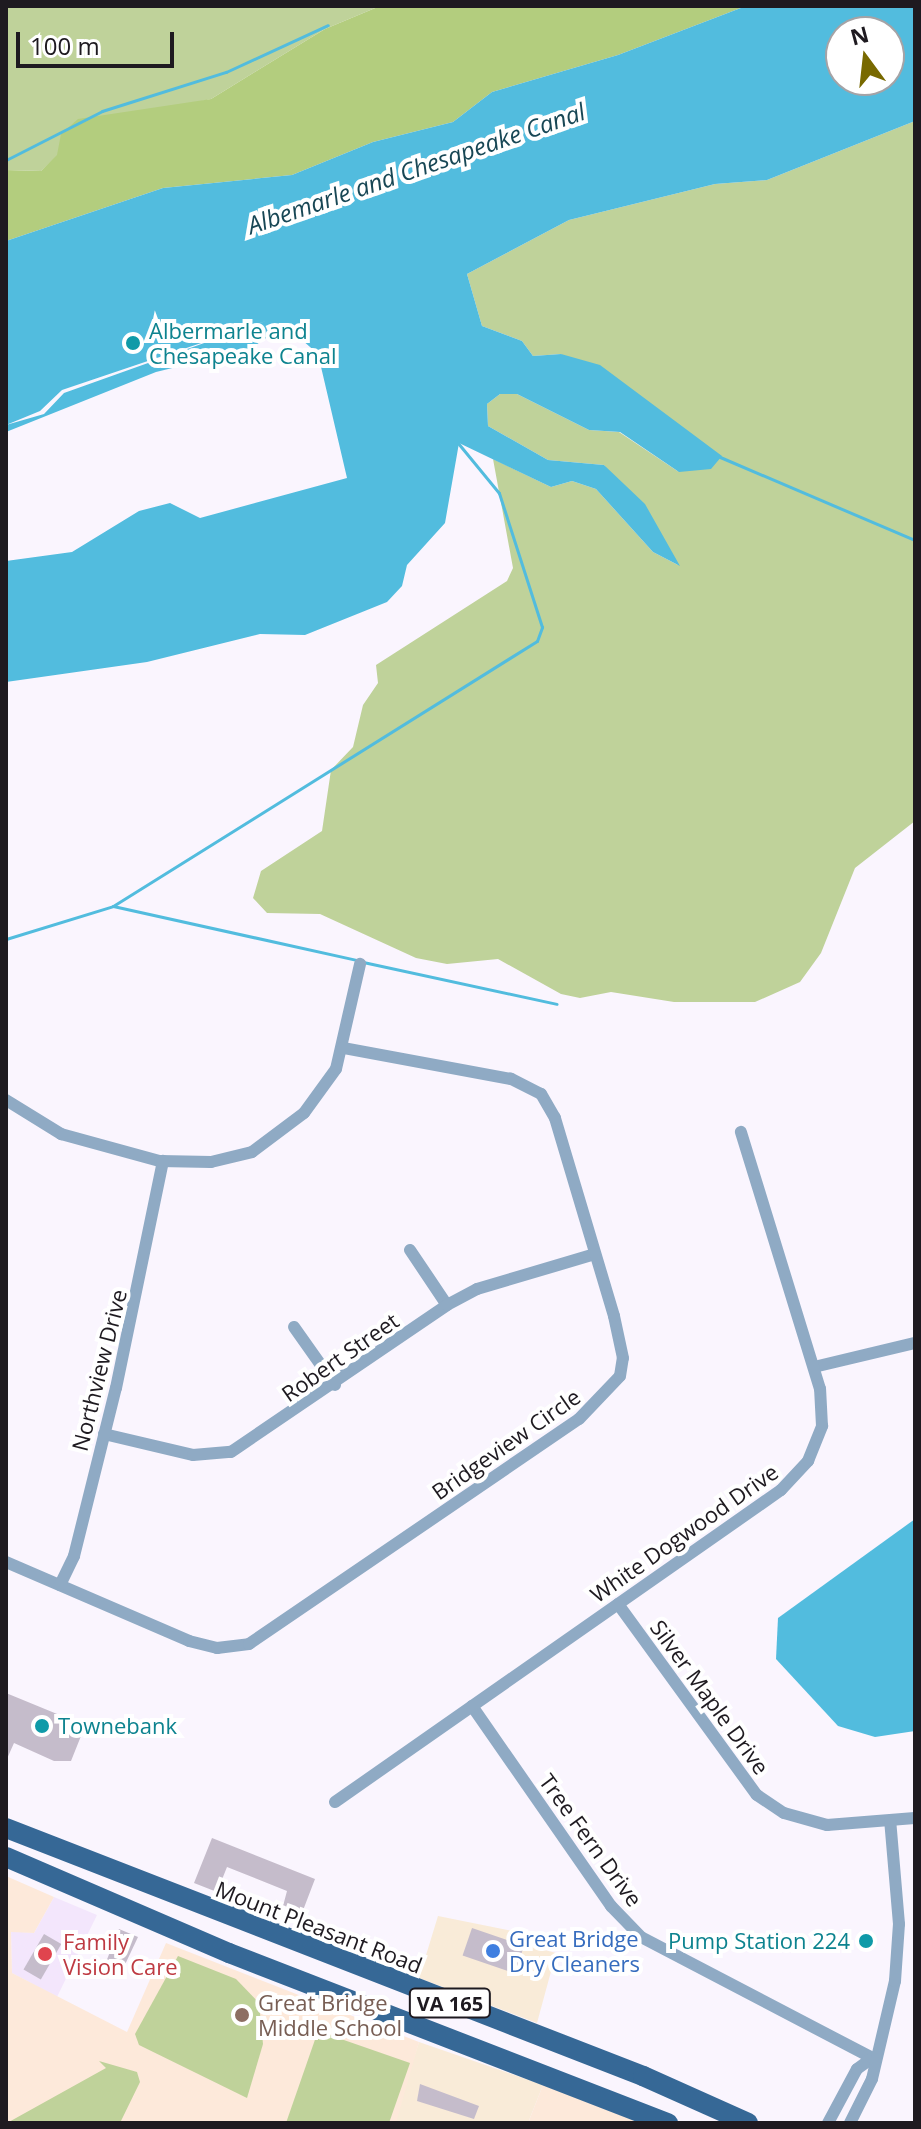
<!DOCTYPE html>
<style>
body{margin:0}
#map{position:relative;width:921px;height:2129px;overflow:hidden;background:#faf5fe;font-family:"Open Sans",sans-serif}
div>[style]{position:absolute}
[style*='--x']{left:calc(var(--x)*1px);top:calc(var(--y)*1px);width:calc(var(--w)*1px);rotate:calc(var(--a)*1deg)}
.commercial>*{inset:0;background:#f9ebd8}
.built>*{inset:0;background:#f3e6fc}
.education>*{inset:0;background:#fde9da}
.green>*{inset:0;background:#bfd29a}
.forest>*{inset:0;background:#b3cd7e}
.water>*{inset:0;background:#52bcde}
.pier>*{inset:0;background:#faf5fe}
.stream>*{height:3px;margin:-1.5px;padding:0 1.5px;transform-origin:1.5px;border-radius:1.5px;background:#52bcde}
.building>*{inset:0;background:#c5bccb;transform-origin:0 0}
.minor>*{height:12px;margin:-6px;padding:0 6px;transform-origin:6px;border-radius:6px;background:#8faac4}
.primary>*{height:20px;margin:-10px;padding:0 10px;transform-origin:10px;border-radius:10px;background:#366896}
.dots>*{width:22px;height:22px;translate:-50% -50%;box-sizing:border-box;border:4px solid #fff;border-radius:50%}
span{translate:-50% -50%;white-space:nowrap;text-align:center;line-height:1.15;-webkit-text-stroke:8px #fff;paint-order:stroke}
.shield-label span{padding:2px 6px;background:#fff;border:2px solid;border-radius:6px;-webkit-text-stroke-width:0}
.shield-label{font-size:20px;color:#1e1a20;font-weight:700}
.culture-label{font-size:22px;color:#0d838f}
.left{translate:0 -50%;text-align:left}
.right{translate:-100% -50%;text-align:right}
.street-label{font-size:22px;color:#1e1a20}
.shop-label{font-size:22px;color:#366cbe}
.health-label{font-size:22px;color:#be3a42}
.education-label{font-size:22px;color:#785e54}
.water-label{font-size:24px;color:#184755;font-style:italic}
.frame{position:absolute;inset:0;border:8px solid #1e1a20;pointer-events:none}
.north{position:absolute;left:825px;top:16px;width:80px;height:80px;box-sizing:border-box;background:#fff;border:2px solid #a5a3a6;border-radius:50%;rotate:345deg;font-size:22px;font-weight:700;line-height:32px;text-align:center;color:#1e1a20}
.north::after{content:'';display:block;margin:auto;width:28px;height:36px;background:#786900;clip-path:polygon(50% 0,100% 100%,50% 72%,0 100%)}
.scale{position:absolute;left:16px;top:32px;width:158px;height:36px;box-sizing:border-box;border:4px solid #1e1a20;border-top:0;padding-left:10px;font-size:24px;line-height:28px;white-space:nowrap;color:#1e1a20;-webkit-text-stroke:6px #fff;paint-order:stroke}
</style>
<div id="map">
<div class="commercial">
<i style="clip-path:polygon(438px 1916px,533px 1935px,530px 1946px,556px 1953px,537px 2023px,419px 1978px)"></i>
<i style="clip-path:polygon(419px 2042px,543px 2085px,528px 2123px,393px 2122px)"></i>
</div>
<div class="built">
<i style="clip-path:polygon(54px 1897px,97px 1915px,57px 1997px,12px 1973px,11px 1931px,34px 1933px)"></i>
</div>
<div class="education">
<i style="clip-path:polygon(6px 1876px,54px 1897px,34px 1933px,11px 1932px,12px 1973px,127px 2032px,166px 1943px,419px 2042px,396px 2123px,6px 2123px)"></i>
<i style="clip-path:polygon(543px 2085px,641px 2123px,528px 2123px)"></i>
</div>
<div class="green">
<i style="clip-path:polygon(6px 6px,380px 6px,325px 29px,211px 99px,167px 109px,57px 156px,41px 171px,6px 170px)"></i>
<i style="clip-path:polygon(915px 121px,915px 821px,855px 868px,821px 953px,800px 982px,755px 1002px,674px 1002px,611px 992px,580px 998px,561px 994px,498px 959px,447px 964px,416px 958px,320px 914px,267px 913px,253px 898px,261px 871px,322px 831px,331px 770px,353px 747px,363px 705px,378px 683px,376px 665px,507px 581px,513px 568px,493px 459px,551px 487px,572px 481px,596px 489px,653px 552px,678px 565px,604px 465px,548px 460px,488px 426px,487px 404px,500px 394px,517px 394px,589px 430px,619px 432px,679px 472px,561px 354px,533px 356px,522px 341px,482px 326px,467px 274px,569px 220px,715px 184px,767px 180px)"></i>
<i style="clip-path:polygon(178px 1956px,236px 1979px,259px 2003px,263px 2044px,247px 2098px,139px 2045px,135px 2034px)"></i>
<i style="clip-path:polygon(318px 2031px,410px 2063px,389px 2123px,286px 2123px)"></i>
<i style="clip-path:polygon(99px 2061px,137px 2072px,140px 2082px,120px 2123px,7px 2123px,106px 2068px)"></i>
</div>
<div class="forest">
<i style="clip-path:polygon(380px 6px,746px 6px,618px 55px,492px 92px,453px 122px,373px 142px,292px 175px,163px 188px,6px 241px,6px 170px,41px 171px,57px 155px,61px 134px,78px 119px,211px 99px,325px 29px)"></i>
</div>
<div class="water">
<i style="clip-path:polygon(evenodd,746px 6px,915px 6px,915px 121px,767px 180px,715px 184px,569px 220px,467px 274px,482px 326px,522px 341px,533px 356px,561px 354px,600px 365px,722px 456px,711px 469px,679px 472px,620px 432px,589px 430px,517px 394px,500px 394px,487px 404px,488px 426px,548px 460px,604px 465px,645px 504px,680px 566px,653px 552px,596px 489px,572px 481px,551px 487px,459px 443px,445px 523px,407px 565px,402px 586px,387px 602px,305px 635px,260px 634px,147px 662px,6px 682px,6px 561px,72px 552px,139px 511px,170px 503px,200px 518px,347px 478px,318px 354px,285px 325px,250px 349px,156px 372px,6px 432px,6px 241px,163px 188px,292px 175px,373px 142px,453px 122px,492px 92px,618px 55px,746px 6px,841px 32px,889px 32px,889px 80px,841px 80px,841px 32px)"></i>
<i style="clip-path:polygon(915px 1519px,915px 1731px,875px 1737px,838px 1726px,776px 1659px,778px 1618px)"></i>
</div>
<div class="pier">
<i style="clip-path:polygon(266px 321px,64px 393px,44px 414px,6px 425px,40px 411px,62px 390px)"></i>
</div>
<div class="stream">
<i style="--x:6;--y:160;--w:108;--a:-27"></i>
<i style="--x:102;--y:111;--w:130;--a:-17.5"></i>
<i style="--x:226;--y:72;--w:112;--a:-24.7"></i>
<i style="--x:720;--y:457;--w:212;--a:23.1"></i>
<i style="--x:113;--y:906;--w:249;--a:12.5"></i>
<i style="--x:6;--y:939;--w:112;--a:-17.1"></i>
<i style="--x:113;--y:906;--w:500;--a:-32.01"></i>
<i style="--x:537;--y:641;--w:15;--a:-70"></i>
<i style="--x:542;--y:627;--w:141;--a:-107.8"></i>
<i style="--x:499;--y:493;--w:65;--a:-129.4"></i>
<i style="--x:363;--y:962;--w:198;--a:12.2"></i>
</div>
<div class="building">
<i style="clip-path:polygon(6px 1693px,79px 1723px,83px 1731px,71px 1761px,54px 1761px,14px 1743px,6px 1761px)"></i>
<i style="clip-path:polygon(212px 1838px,315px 1879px,302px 1913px,283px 1906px,287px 1891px,227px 1867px,217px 1892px,194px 1883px)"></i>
<i style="left:472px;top:1928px;width:55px;height:29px;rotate:19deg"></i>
<i style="clip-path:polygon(119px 1929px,138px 1937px,121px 1973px,106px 1962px)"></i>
<i style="left:44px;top:1934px;width:20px;height:41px;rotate:30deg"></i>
<i style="clip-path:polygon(420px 2084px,479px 2106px,474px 2119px,417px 2101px)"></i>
</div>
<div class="minor">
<i style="--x:6;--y:1100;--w:65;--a:31.7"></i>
<i style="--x:61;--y:1134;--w:103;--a:15.3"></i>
<i style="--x:160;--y:1161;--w:51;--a:1.1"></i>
<i style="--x:211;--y:1162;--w:42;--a:-13.7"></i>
<i style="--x:252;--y:1152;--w:65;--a:-36.9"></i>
<i style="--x:304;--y:1113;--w:54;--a:-54"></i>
<i style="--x:336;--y:1069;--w:108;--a:-77.1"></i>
<i style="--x:410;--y:1250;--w:66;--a:56.1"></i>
<i style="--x:294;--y:1327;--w:71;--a:54.7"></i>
<i style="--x:814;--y:1367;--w:104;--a:-13.4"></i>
<i style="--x:104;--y:1434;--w:91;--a:13.3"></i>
<i style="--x:193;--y:1455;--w:38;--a:-5"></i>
<i style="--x:231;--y:1452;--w:261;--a:-34.2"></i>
<i style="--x:447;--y:1305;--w:34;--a:-28"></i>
<i style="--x:477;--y:1289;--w:123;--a:-16.5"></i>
<i style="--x:6;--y:1562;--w:199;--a:23.3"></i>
<i style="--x:189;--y:1641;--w:29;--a:14"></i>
<i style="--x:217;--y:1648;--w:32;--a:-7"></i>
<i style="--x:249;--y:1644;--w:399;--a:-34.3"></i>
<i style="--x:579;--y:1419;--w:59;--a:-46.4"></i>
<i style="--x:620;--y:1376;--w:18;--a:-81"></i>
<i style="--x:623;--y:1358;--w:43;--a:-102.1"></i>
<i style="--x:614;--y:1316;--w:207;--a:-106.6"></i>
<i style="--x:555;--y:1118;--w:28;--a:-120"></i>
<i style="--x:541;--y:1094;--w:34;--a:-153"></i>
<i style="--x:511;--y:1079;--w:171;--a:-169.5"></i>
<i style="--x:60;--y:1585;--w:32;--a:-64"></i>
<i style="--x:74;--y:1556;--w:173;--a:-76"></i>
<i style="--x:116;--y:1388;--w:232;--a:-78.3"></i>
<i style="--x:618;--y:1604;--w:236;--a:54"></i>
<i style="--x:757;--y:1795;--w:32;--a:34"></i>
<i style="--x:784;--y:1813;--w:45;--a:15.6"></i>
<i style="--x:827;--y:1825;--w:88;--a:-4.5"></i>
<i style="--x:472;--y:1706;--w:244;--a:55.2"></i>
<i style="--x:611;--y:1906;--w:43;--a:45.9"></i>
<i style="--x:641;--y:1937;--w:261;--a:27.6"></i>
<i style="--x:335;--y:1802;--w:544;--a:-34.97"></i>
<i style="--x:781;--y:1490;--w:40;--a:-47"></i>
<i style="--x:808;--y:1461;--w:38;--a:-68"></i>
<i style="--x:822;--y:1426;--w:37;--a:-93"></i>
<i style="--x:820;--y:1389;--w:269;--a:-107.1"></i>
<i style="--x:828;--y:2123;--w:61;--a:-61.8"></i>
<i style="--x:857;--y:2069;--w:19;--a:-36"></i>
<i style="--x:850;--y:2123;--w:49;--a:-63.4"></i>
<i style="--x:872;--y:2079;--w:101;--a:-76.8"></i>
<i style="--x:895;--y:1981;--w:57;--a:-86"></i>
<i style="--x:899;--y:1924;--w:104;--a:-94.9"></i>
</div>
<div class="primary">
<i style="--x:6;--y:1828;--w:684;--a:21.27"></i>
<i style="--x:643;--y:2076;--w:115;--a:24.1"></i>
<i style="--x:6;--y:1857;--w:243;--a:23.3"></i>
<i style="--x:229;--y:1953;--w:471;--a:21.2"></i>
</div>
<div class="dots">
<i style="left:133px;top:343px;background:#0f9aa8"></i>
<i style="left:42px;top:1726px;background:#0f9aa8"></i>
<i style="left:866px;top:1941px;background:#0f9aa8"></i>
<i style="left:493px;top:1951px;background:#3f7fe0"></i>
<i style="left:45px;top:1954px;background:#e0444e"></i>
<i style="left:242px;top:2015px;background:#8d6e63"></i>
</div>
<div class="shield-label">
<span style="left:450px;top:2003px">VA 165</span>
</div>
<div class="culture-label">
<span class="left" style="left:149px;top:343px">Albermarle and<br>Chesapeake Canal</span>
<span class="left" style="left:58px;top:1726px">Townebank</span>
<span class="right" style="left:850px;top:1941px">Pump Station 224</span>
</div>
<div class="street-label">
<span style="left:340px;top:1357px;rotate:-35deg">Robert Street</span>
<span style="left:99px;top:1370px;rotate:-76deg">Northview Drive</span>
<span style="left:506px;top:1444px;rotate:-35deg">Bridgeview Circle</span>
<span style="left:684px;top:1533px;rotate:-35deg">White Dogwood Drive</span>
<span style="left:710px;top:1697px;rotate:54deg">Silver Maple Drive</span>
<span style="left:591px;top:1840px;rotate:54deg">Tree Fern Drive</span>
<span style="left:319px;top:1927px;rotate:21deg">Mount Pleasant Road</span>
</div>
<div class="shop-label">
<span class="left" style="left:509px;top:1951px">Great Bridge<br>Dry Cleaners</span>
</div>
<div class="health-label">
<span class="left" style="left:63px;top:1954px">Family<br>Vision Care</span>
</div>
<div class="education-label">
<span class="left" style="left:258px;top:2015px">Great Bridge<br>Middle School</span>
</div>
<div class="water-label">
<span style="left:416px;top:168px;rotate:-19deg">Albemarle and Chesapeake Canal</span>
</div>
<div class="frame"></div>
<div class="north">N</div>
<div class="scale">100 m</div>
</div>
